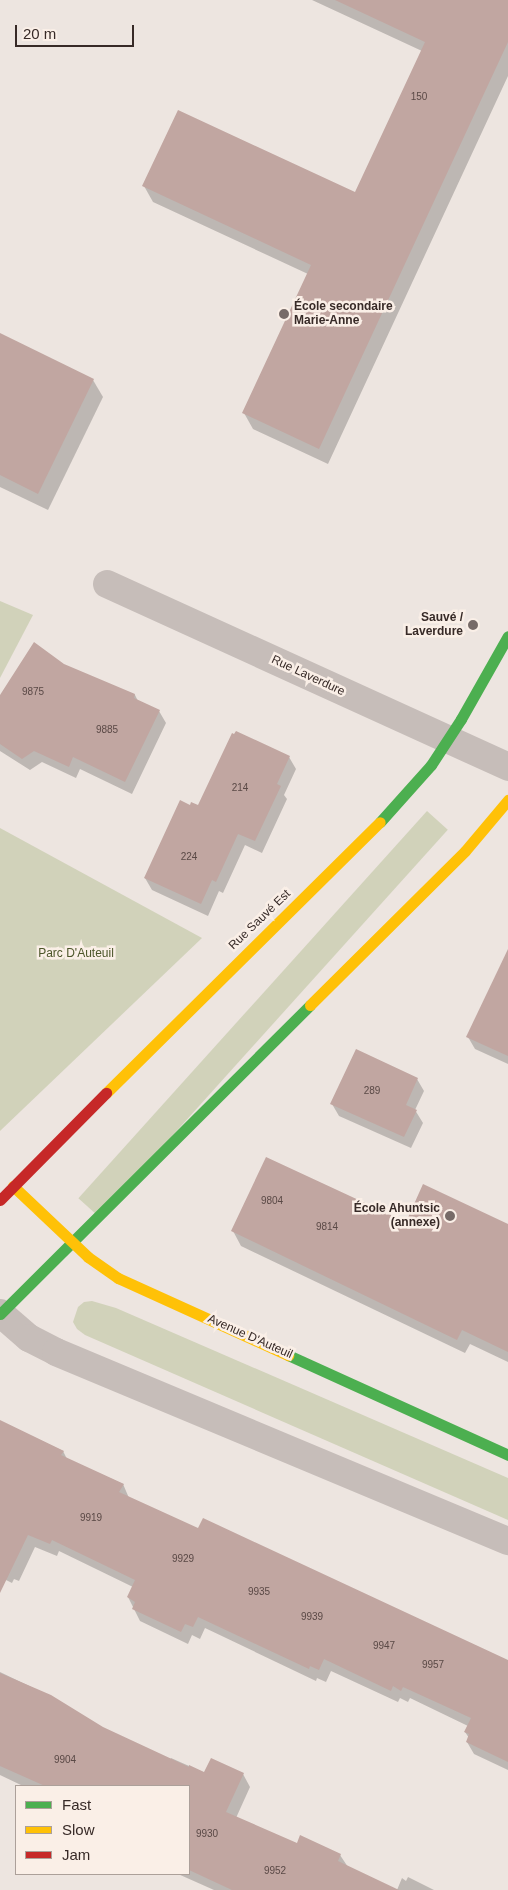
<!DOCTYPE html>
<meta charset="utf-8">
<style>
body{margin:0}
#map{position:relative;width:508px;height:1890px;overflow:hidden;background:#ede5e0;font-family:Helvetica,sans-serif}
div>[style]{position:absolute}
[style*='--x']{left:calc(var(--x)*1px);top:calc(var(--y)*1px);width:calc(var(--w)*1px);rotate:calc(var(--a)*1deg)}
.green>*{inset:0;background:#d1d2ba;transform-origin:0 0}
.shadow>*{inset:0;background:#0003}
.building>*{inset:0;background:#c1a6a1}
.street>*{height:28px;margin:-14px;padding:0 14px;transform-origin:14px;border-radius:14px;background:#c6bdb9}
.fast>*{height:11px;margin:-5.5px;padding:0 5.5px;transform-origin:5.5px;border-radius:5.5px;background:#4caf50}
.slow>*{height:11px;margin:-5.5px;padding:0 5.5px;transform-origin:5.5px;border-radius:5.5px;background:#ffc107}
.jam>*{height:11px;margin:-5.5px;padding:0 5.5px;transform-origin:5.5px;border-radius:5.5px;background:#c62828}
.dots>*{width:14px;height:14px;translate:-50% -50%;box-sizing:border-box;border:2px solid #faefe7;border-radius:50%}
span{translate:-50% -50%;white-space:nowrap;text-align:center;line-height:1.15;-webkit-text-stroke:5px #faefe7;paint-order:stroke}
.number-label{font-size:10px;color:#5a4946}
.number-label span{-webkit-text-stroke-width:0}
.poi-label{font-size:12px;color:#372a27;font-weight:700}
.left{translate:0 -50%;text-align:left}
.right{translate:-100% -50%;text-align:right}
.street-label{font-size:12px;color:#372a27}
.park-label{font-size:12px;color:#4c562a}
.legend{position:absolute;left:15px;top:1785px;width:175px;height:90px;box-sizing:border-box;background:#faefe7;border:1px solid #aca09a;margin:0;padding:6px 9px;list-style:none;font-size:15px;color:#372a27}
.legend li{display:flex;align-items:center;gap:10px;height:25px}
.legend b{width:25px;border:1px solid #aca09a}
.scale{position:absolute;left:15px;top:25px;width:119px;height:22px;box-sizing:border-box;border:2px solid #372a27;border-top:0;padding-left:6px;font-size:15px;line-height:18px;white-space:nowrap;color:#372a27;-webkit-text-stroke:4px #faefe7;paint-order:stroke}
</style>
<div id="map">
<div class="green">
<i style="clip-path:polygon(0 601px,33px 615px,0 678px)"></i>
<i style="left:427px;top:811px;width:28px;height:521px;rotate:42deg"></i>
<i style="clip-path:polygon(0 828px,202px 938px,0 1131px)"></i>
<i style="clip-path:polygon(92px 1301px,116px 1308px,508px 1478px,508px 1520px,85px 1335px,77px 1329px,73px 1322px,78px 1307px,84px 1302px)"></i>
</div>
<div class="shadow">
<i style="clip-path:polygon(312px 0,508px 0,508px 76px,328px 464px,253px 429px,244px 413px,308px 274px,153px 202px,144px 186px,356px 193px,422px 51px)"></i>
<i style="clip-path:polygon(0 334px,93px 380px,103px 397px,48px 510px,0 487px)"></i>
<i style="clip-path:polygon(135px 695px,138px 701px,159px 711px,166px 723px,132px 794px,80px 769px,76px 778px,42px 762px,30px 770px,0 751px,0 697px)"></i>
<i style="clip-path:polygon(289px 757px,296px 769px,284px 795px,287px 799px,262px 853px,245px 845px,223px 893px,219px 891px,208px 916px,152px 890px,145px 878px,190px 807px,199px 807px)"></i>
<i style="clip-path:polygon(508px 951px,508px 1064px,475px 1049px,468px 1037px)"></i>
<i style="clip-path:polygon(417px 1079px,424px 1091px,415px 1110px,423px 1123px,411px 1148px,339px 1116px,332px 1104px)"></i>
<i style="clip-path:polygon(406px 1223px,508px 1225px,508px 1362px,470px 1344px,465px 1353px,241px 1246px,233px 1231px)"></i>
<i style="clip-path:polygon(0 1421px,63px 1451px,67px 1459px,123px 1484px,129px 1498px,198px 1530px,508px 1662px,508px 1770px,474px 1754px,467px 1742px,469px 1738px,465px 1732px,468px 1726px,410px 1698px,408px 1702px,400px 1698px,398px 1702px,331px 1671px,326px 1682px,317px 1678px,316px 1681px,205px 1628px,200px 1639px,192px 1635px,188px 1644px,140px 1621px,128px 1597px,133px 1587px,59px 1551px,57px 1556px,35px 1547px,19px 1581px,14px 1579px,12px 1583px,0 1577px)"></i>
<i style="clip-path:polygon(0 1672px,50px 1696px,102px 1728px,170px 1760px,171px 1758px,205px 1773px,243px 1774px,250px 1787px,236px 1818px,297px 1844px,340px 1855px,348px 1867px,396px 1890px,214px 1890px,178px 1874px,189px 1874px,189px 1786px,23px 1786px,0 1775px)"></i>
<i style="clip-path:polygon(408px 1877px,434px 1890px,397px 1890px,402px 1878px,406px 1881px)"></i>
</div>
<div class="building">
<i style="clip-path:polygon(335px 0,508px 0,508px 42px,319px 449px,242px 413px,311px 265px,142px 186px,178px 110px,355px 192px,425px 42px)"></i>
<i style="clip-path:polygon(0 333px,94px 379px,38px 494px,0 475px)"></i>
<i style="clip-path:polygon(34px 642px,64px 664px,135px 694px,134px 698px,160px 710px,125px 782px,73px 757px,69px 767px,34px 751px,22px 759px,0 744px,0 695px)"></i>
<i style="clip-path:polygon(236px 731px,290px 756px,277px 784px,281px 786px,255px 841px,238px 834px,216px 882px,212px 880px,201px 904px,144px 878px,180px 800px,190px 805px,191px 802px,198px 805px,232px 733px,234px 734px)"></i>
<i style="clip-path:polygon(508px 949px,508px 1056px,466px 1037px)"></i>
<i style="clip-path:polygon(356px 1049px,418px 1078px,406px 1105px,417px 1110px,404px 1137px,330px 1104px)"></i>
<i style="clip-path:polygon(266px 1157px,406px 1222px,423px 1184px,508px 1224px,508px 1352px,462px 1330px,457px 1340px,231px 1231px)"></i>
<i style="clip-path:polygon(0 1420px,64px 1451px,61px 1455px,124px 1484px,119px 1492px,198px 1528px,203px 1518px,508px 1660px,508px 1762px,466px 1742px,469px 1734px,464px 1732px,471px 1718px,403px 1687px,401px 1691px,393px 1686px,391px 1691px,324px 1659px,319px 1670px,310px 1666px,309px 1669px,198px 1617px,193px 1627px,185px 1624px,181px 1632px,132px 1609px,135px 1602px,127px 1597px,135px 1580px,52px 1540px,50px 1544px,28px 1535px,0 1593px)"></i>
<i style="clip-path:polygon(0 1673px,51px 1695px,103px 1727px,189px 1767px,189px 1765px,204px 1772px,211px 1758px,244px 1773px,226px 1812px,297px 1843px,300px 1835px,341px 1854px,338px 1861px,399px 1890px,232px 1890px,189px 1870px,189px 1786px,45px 1786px,0 1766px)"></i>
</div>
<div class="street">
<i style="--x:107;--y:584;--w:441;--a:24.5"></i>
<i style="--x:0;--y:1313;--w:38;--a:41"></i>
<i style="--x:29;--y:1338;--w:30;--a:27"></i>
<i style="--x:56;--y:1352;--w:490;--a:22.7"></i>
</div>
<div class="fast">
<i style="--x:380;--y:822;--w:76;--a:-48.2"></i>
<i style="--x:431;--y:765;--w:55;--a:-56.9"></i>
<i style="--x:461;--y:719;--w:95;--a:-60.5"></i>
<i style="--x:0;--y:1314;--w:438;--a:-44.9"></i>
<i style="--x:288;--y:1355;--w:242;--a:24.4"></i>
</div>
<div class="slow">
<i style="--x:310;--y:1005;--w:218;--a:-44.8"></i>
<i style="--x:465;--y:851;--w:67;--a:-49.9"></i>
<i style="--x:106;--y:1093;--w:385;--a:-44.7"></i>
<i style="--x:13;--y:1186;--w:103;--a:43.4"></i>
<i style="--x:88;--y:1257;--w:37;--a:35"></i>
<i style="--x:118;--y:1278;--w:187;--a:24.4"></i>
</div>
<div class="jam">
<i style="--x:0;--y:1200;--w:151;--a:-45.3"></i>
</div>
<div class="dots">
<i style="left:284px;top:314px;background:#776b68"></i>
<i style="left:473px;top:625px;background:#776b68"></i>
<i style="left:450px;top:1216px;background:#776b68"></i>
</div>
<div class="number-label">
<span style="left:419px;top:97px">150</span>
<span style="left:33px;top:692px">9875</span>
<span style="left:107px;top:730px">9885</span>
<span style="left:240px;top:788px">214</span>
<span style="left:189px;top:857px">224</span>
<span style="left:372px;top:1091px">289</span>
<span style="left:272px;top:1201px">9804</span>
<span style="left:327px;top:1227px">9814</span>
<span style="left:91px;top:1518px">9919</span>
<span style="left:183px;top:1559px">9929</span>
<span style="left:259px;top:1592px">9935</span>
<span style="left:312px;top:1617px">9939</span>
<span style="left:384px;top:1646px">9947</span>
<span style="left:433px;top:1665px">9957</span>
<span style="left:65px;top:1760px">9904</span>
<span style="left:207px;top:1834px">9930</span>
<span style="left:275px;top:1871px">9952</span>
</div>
<div class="poi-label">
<span class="left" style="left:294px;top:314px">École secondaire<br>Marie-Anne</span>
<span class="right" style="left:463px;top:625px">Sauvé /<br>Laverdure</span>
<span class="right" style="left:440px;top:1216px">École Ahuntsic<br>(annexe)</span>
</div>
<div class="street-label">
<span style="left:308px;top:676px;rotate:25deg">Rue Laverdure</span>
<span style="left:260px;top:920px;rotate:-44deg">Rue Sauvé Est</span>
<span style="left:250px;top:1337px;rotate:24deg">Avenue D'Auteuil</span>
</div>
<div class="park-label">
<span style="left:76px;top:954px">Parc D'Auteuil</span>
</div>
<ul class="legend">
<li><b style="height:6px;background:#4caf50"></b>Fast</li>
<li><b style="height:6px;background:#ffc107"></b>Slow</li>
<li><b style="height:6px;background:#c62828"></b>Jam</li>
</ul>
<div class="scale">20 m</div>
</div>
